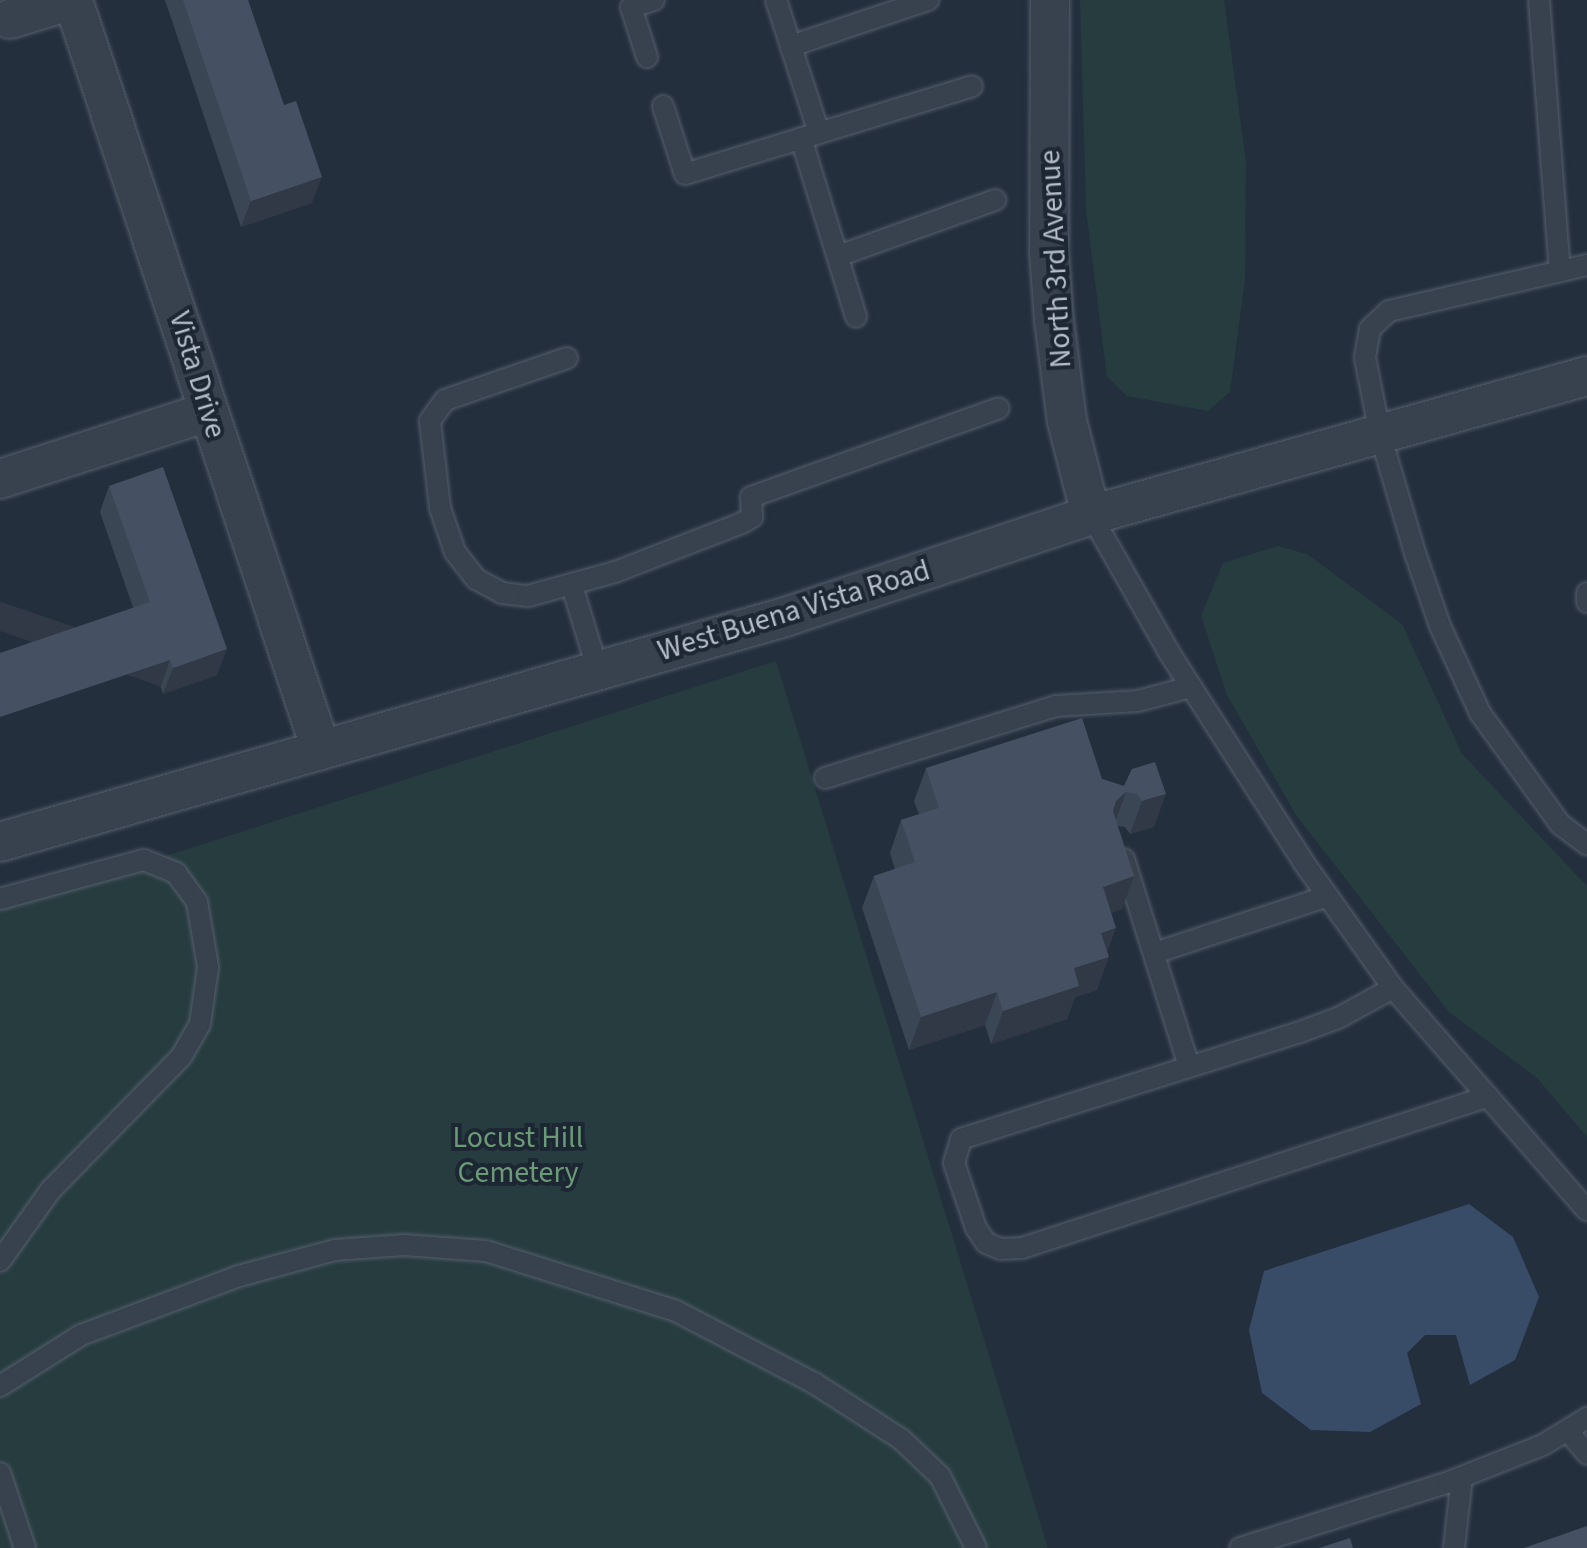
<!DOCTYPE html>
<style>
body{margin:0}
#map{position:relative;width:1587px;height:1548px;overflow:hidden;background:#242f3e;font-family:"Source Sans 3",sans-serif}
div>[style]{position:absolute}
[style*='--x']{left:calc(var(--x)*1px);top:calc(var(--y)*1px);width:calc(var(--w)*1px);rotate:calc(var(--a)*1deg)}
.green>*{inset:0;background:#263c3f}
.water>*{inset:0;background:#394c67}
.roads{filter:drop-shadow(0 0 2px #565f6c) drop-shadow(0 0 2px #565f6c)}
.lane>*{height:20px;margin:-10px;padding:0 10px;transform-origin:10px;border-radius:10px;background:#38414e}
.street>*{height:38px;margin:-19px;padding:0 19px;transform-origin:19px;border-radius:19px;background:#38414e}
.wall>*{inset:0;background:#3b4654}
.shaded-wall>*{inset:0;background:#303945;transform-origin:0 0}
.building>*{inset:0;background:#455162}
span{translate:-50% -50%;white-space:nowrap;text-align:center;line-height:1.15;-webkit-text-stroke:8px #1d2633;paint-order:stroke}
.street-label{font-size:30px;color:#b4bcc9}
.park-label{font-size:30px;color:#6b9a76}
</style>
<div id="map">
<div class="green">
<i style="clip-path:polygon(1080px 0,1224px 0,1246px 162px,1245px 279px,1230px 392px,1208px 411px,1127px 396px,1107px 377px,1086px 209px)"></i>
<i style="clip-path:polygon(1278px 546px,1307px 554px,1402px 624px,1462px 754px,1587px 886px,1587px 1137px,1537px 1078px,1449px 1012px,1296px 815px,1227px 695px,1201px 616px,1223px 563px)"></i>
<i style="clip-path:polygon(776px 661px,1048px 1548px,0 1548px,0 909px)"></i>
</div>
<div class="water">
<i style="clip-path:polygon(1469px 1204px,1513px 1237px,1539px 1297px,1515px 1360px,1470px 1385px,1456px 1335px,1425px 1335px,1407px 1353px,1421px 1404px,1370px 1432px,1311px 1430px,1262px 1393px,1249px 1330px,1264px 1271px)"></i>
</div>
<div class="roads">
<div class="lane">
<i style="--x:776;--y:0;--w:140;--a:72.1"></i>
<i style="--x:1539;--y:0;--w:272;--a:85.6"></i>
<i style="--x:791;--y:46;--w:145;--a:-18.6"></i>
<i style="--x:647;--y:57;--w:52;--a:-107.7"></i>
<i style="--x:631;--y:7;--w:24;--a:-17"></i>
<i style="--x:663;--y:106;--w:71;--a:72.1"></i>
<i style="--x:685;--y:174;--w:300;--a:-17"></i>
<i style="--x:801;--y:138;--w:187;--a:72.9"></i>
<i style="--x:838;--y:256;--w:167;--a:-19.6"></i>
<i style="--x:1587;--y:265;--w:203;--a:166.9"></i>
<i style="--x:1389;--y:311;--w:26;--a:137"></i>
<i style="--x:1370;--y:329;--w:29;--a:100"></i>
<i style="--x:1365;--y:358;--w:77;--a:78.8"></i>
<i style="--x:1380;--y:434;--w:124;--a:73.6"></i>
<i style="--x:1415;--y:553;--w:77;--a:71.1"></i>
<i style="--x:1440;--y:626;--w:96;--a:65.3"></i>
<i style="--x:1480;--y:713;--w:137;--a:54.2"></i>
<i style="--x:1560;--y:824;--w:34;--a:37"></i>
<i style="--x:567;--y:358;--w:129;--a:161"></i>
<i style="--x:445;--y:400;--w:26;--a:126"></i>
<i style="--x:430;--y:421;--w:88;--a:83.4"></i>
<i style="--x:440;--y:508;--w:46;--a:71.2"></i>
<i style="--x:455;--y:552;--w:34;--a:52"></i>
<i style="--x:476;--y:579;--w:30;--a:28"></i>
<i style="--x:502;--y:593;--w:26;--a:7"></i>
<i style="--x:528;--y:596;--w:90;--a:-15.4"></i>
<i style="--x:615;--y:572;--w:136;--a:-21.1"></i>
<i style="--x:742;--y:523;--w:12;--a:-31"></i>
<i style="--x:752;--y:517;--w:20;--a:-93"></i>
<i style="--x:751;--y:497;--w:263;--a:-19.7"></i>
<i style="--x:1091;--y:515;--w:160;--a:60.4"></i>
<i style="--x:1170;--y:654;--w:248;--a:57.3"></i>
<i style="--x:1304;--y:863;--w:153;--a:54.5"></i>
<i style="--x:1393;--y:988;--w:295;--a:48.9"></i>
<i style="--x:572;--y:586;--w:89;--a:73"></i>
<i style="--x:1587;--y:593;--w:9;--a:90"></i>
<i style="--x:825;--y:778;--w:242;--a:-17.3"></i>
<i style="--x:1056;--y:706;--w:82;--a:-3.5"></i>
<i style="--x:1138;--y:701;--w:55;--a:-14.8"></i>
<i style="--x:1124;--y:859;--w:217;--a:72.6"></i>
<i style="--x:0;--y:899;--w:149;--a:-15.2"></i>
<i style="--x:144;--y:860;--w:35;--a:22"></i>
<i style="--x:176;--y:873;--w:36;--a:54"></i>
<i style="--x:197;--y:902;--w:66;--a:80.4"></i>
<i style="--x:208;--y:967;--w:58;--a:98"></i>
<i style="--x:200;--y:1024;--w:38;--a:120"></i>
<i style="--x:181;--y:1057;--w:187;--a:134.4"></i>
<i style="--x:50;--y:1191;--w:86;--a:125.5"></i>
<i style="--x:1155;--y:953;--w:182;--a:-18.2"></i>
<i style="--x:1393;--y:988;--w:63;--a:151.4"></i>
<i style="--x:1338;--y:1018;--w:40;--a:159.8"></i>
<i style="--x:1300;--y:1032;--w:355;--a:162.5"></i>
<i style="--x:961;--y:1139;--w:25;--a:106"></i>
<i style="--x:954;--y:1163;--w:69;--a:71.3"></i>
<i style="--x:976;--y:1228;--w:18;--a:56"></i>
<i style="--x:986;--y:1243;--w:16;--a:22"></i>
<i style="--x:1001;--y:1249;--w:21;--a:-3"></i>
<i style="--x:1022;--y:1248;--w:490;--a:-18"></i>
<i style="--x:0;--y:1386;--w:96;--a:-32.2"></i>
<i style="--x:81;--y:1335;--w:169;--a:-20.5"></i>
<i style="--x:239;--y:1276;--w:99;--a:-15.2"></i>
<i style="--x:335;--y:1250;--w:69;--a:-4.1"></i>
<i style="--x:404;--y:1245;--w:82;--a:4.2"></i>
<i style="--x:486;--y:1251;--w:199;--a:17.5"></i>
<i style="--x:676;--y:1311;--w:156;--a:27.6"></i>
<i style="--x:814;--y:1383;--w:103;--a:32.8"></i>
<i style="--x:901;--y:1439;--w:54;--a:43.5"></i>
<i style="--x:940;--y:1476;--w:80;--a:63.4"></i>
<i style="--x:1568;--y:1431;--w:30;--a:50"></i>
<i style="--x:0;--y:1473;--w:79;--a:71.6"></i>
<i style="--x:1240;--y:1548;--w:219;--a:-17.5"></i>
<i style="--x:1449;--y:1482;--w:101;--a:-21.5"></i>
<i style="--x:1543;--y:1445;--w:52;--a:-31.5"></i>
<i style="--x:1454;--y:1548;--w:71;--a:-83.6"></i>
</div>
<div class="street">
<i style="--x:1050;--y:0;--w:252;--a:90.2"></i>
<i style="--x:1049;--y:252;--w:68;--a:85.8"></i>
<i style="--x:1054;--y:320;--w:102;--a:82.7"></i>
<i style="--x:1067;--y:421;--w:97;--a:75.7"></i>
<i style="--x:10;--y:19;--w:66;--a:-16.8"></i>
<i style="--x:73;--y:0;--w:790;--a:71.7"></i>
<i style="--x:0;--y:479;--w:218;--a:-17.9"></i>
<i style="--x:0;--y:842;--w:817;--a:-15.99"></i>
<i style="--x:785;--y:617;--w:323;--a:-18.4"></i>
<i style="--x:1091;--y:515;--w:515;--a:-15.66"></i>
</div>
</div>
<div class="wall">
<i style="clip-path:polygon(165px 0,248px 0,312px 203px,241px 227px)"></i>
<i style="clip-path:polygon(109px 486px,217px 675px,163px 694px,100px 512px)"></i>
<i style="clip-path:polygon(926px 768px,1102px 779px,1124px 786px,1132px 769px,1154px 827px,1130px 834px,1125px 827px,1117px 826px,1122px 909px,1111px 913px,1107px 952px,1097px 990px,1075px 997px,1067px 1019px,991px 1044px,985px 1025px,909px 1050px,862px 908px,874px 876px,895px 869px,890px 853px,901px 820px,919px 814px,914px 801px)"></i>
</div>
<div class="shaded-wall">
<i style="clip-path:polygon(322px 177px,312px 203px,241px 227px,251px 201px)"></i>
<i style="clip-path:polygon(227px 649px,217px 675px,163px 694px,173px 668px)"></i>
<i style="left:170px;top:660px;width:28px;height:179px;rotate:109deg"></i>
<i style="clip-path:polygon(1126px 792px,1114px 825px,1104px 834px,1116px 801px)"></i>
<i style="clip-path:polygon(1166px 794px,1154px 827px,1130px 834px,1142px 801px)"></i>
<i style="clip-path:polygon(1134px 876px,1122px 909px,1091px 920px,1103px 887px)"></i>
<i style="clip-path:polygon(1116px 928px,1105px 958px,1109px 957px,1097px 990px,1075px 997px,1067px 1019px,991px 1044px,1003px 1011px,1074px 968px,1101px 933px)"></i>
<i style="clip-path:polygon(997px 992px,985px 1025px,909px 1050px,921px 1017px)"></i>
</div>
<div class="building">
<i style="clip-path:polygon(183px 0,248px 0,284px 105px,296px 101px,322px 177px,251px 201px)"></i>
<i style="clip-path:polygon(163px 467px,227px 649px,173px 668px,170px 660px,0 717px,0 653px,150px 602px,109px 486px)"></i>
<i style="clip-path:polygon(1082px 718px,1102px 779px,1124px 786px,1132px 769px,1155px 762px,1166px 794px,1142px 801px,1137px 794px,1126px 792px,1116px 801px,1113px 811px,1134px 876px,1103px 887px,1116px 928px,1101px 933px,1109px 957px,1074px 968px,1079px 986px,1003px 1011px,997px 992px,921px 1017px,874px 876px,915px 862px,901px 820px,939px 808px,926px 768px)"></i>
<i style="clip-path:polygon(1587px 1526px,1587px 1548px,1524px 1548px)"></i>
<i style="clip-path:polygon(1350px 1538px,1353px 1548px,1319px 1548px)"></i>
</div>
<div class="street-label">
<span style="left:1056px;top:259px;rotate:-93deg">North 3rd Avenue</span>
<span style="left:197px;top:375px;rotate:73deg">Vista Drive</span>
<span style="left:794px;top:611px;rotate:-17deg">West Buena Vista Road</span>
</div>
<div class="park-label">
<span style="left:518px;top:1155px">Locust Hill<br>Cemetery</span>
</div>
</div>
